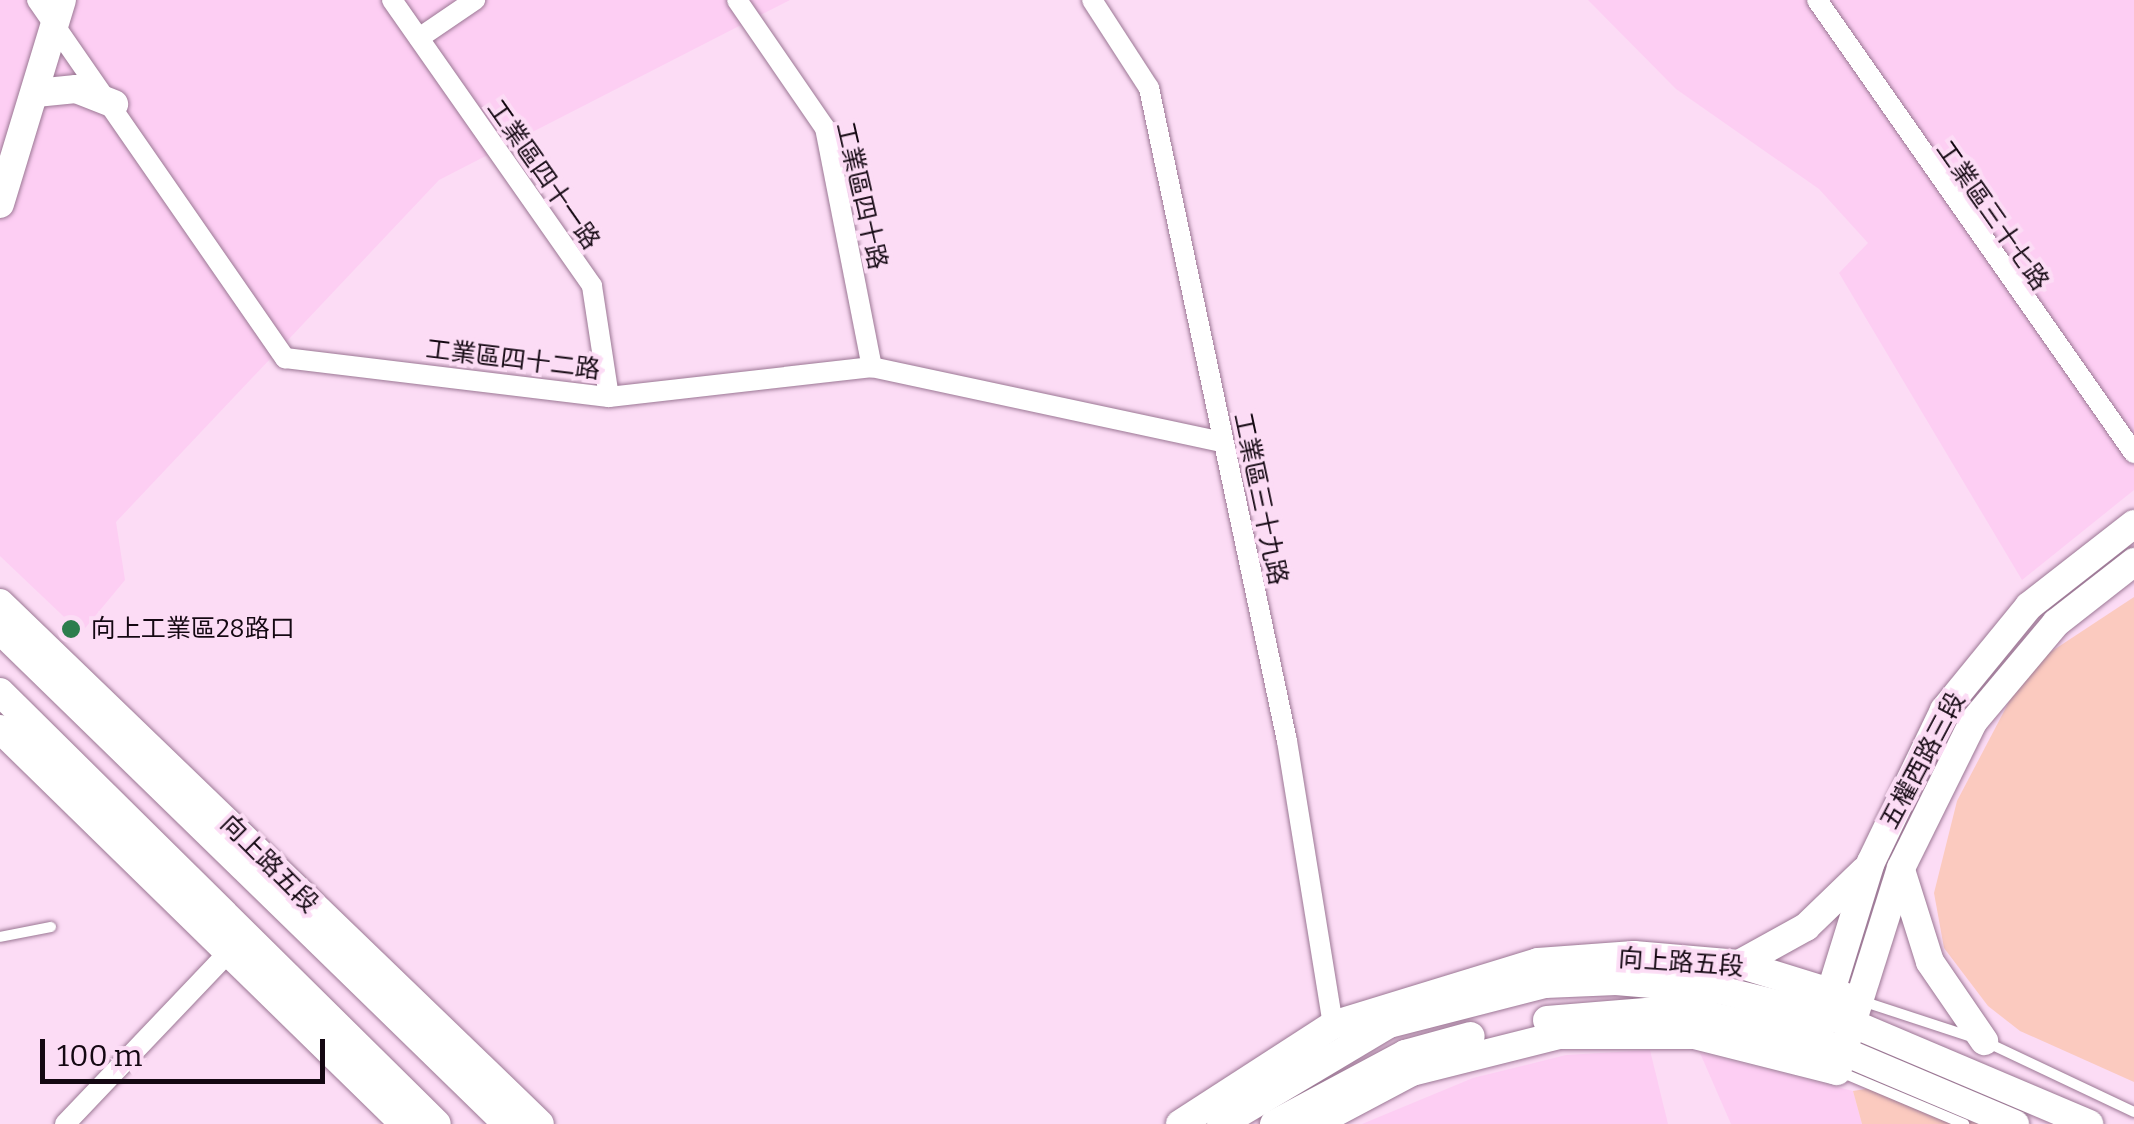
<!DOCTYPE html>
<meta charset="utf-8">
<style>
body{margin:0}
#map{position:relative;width:2134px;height:1124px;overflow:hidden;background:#fcdcf5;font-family:Bitter,"Noto Sans TC",serif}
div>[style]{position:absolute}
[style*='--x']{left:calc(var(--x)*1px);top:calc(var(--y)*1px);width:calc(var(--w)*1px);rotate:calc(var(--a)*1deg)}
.built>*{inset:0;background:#fdcef3}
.green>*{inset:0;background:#fbcabf}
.roads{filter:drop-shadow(0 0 2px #9b7794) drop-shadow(0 0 2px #9b7794)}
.lane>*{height:10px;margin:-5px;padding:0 5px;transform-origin:5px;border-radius:5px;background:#fff}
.street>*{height:20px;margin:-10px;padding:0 10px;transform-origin:10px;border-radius:10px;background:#fff}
.secondary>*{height:28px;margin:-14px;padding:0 14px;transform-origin:14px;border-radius:14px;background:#fff}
.dots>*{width:28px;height:28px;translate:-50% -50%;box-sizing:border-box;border:5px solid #fcdcf5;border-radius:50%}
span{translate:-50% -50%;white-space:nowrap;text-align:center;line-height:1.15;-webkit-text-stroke:8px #fcdcf5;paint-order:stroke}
.street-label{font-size:25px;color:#140812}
.poi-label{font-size:25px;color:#140812}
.left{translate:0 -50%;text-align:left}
.scale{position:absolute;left:40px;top:1039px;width:285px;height:45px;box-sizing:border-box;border:5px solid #140812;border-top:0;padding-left:12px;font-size:30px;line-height:35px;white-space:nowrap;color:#140812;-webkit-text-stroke:8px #fcdcf5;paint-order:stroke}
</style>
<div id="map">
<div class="built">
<i style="clip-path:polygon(0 0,790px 0,439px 180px,116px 522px,125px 580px,81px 633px,0 556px)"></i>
<i style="clip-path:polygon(1588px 0,2134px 0,2134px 490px,2022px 580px,1839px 273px,1868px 243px,1819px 189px,1676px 89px)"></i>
<i style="clip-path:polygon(1650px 1050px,1668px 1124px,1362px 1124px,1473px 1078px,1566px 1055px)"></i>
<i style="clip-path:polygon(1700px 1053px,1853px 1091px,1862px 1124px,1731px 1124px)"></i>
</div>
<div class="green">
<i style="clip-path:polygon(2134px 597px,2134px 1082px,2020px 1031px,1988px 1006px,1944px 948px,1934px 893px,1957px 801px,2011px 698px,2049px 653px)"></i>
<i style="clip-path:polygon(1889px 1085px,1979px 1124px,1862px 1124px,1853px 1091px)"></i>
</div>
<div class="roads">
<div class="lane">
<i style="--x:0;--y:937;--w:52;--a:-11.1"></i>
<i style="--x:1862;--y:1001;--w:128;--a:18.2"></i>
<i style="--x:1984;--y:1041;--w:166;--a:25.3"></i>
<i style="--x:1838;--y:1071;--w:137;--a:22.8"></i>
</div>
<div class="street">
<i style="--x:37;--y:0;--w:436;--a:55.3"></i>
<i style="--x:285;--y:358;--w:326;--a:6.9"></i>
<i style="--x:609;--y:397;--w:265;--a:-6.5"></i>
<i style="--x:872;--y:367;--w:358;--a:12.1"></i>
<i style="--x:392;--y:0;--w:349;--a:55"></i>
<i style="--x:592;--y:286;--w:112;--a:81.3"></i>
<i style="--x:737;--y:0;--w:155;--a:55.5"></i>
<i style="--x:825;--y:128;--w:244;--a:78.9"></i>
<i style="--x:1092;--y:0;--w:105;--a:57.1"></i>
<i style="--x:1149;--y:88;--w:667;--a:78.07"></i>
<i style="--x:1287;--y:741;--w:288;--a:80.8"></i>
<i style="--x:1817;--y:0;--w:553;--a:55.02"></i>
<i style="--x:419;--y:38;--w:68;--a:-34.2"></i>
<i style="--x:65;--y:1124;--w:238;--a:-46.4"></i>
</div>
<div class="secondary">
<i style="--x:36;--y:93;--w:40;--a:-5.7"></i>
<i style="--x:76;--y:89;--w:41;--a:21.5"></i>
<i style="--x:0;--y:204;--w:213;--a:-73.1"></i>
<i style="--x:0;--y:603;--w:750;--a:43.97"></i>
<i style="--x:3;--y:633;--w:704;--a:44.25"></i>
<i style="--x:0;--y:692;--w:614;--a:44.67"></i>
<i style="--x:0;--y:729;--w:565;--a:44.35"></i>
<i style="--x:1901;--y:870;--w:96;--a:72.5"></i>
<i style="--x:1930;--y:962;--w:96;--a:55.6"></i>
<i style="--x:1739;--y:964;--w:77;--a:-28.9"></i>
<i style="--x:1806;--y:927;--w:81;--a:-44"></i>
<i style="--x:1826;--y:1007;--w:152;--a:-72.8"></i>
<i style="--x:1871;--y:862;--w:169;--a:-64.3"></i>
<i style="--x:1944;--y:710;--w:134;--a:-50.7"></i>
<i style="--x:2029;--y:606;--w:133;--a:-38"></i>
<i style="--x:1547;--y:1020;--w:133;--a:-4.7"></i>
<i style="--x:1680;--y:1009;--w:143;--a:13"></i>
<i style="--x:1819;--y:1041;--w:213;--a:23"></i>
<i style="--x:1180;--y:1124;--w:182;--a:-32.9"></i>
<i style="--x:1333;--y:1025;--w:214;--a:-17.1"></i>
<i style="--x:1538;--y:962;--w:96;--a:-4.2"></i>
<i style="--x:1634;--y:955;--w:105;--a:4.9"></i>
<i style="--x:1739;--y:964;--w:122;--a:17.1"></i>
<i style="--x:1221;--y:1124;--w:196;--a:-30.8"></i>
<i style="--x:1389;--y:1024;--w:161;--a:-14.4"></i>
<i style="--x:1545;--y:984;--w:71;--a:-2.4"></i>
<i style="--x:1616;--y:981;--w:104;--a:4.9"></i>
<i style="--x:1720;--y:990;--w:133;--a:13.9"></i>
<i style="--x:1849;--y:1022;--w:261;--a:23"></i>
<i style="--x:1274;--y:1124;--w:149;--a:-28.1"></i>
<i style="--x:1405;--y:1054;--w:68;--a:-15.3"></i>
<i style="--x:1314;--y:1124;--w:111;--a:-28"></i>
<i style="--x:1412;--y:1072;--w:152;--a:-14.1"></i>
<i style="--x:1559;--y:1035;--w:135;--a:0"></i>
<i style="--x:1694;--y:1035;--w:147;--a:14.1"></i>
<i style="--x:1837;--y:1071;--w:213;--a:-72.5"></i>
<i style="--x:1901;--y:868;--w:163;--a:-63.7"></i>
<i style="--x:1973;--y:722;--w:129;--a:-50"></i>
<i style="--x:2056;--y:623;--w:99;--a:-38"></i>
</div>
</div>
<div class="dots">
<i style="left:71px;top:629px;background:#2d7d4d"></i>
</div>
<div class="street-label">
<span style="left:543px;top:175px;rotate:55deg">工業區四十一路</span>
<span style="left:861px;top:196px;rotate:77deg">工業區四十路</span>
<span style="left:1992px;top:216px;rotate:55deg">工業區三十七路</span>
<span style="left:513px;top:360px;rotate:7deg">工業區四十二路</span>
<span style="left:1260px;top:499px;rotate:78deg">工業區三十九路</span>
<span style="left:1923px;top:761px;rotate:-62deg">五權西路三段</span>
<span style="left:269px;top:864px;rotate:45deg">向上路五段</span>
<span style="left:1681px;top:963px;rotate:4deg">向上路五段</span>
</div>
<div class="poi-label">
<span class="left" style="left:91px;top:629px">向上工業區28路口</span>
</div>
<div class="scale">100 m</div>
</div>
